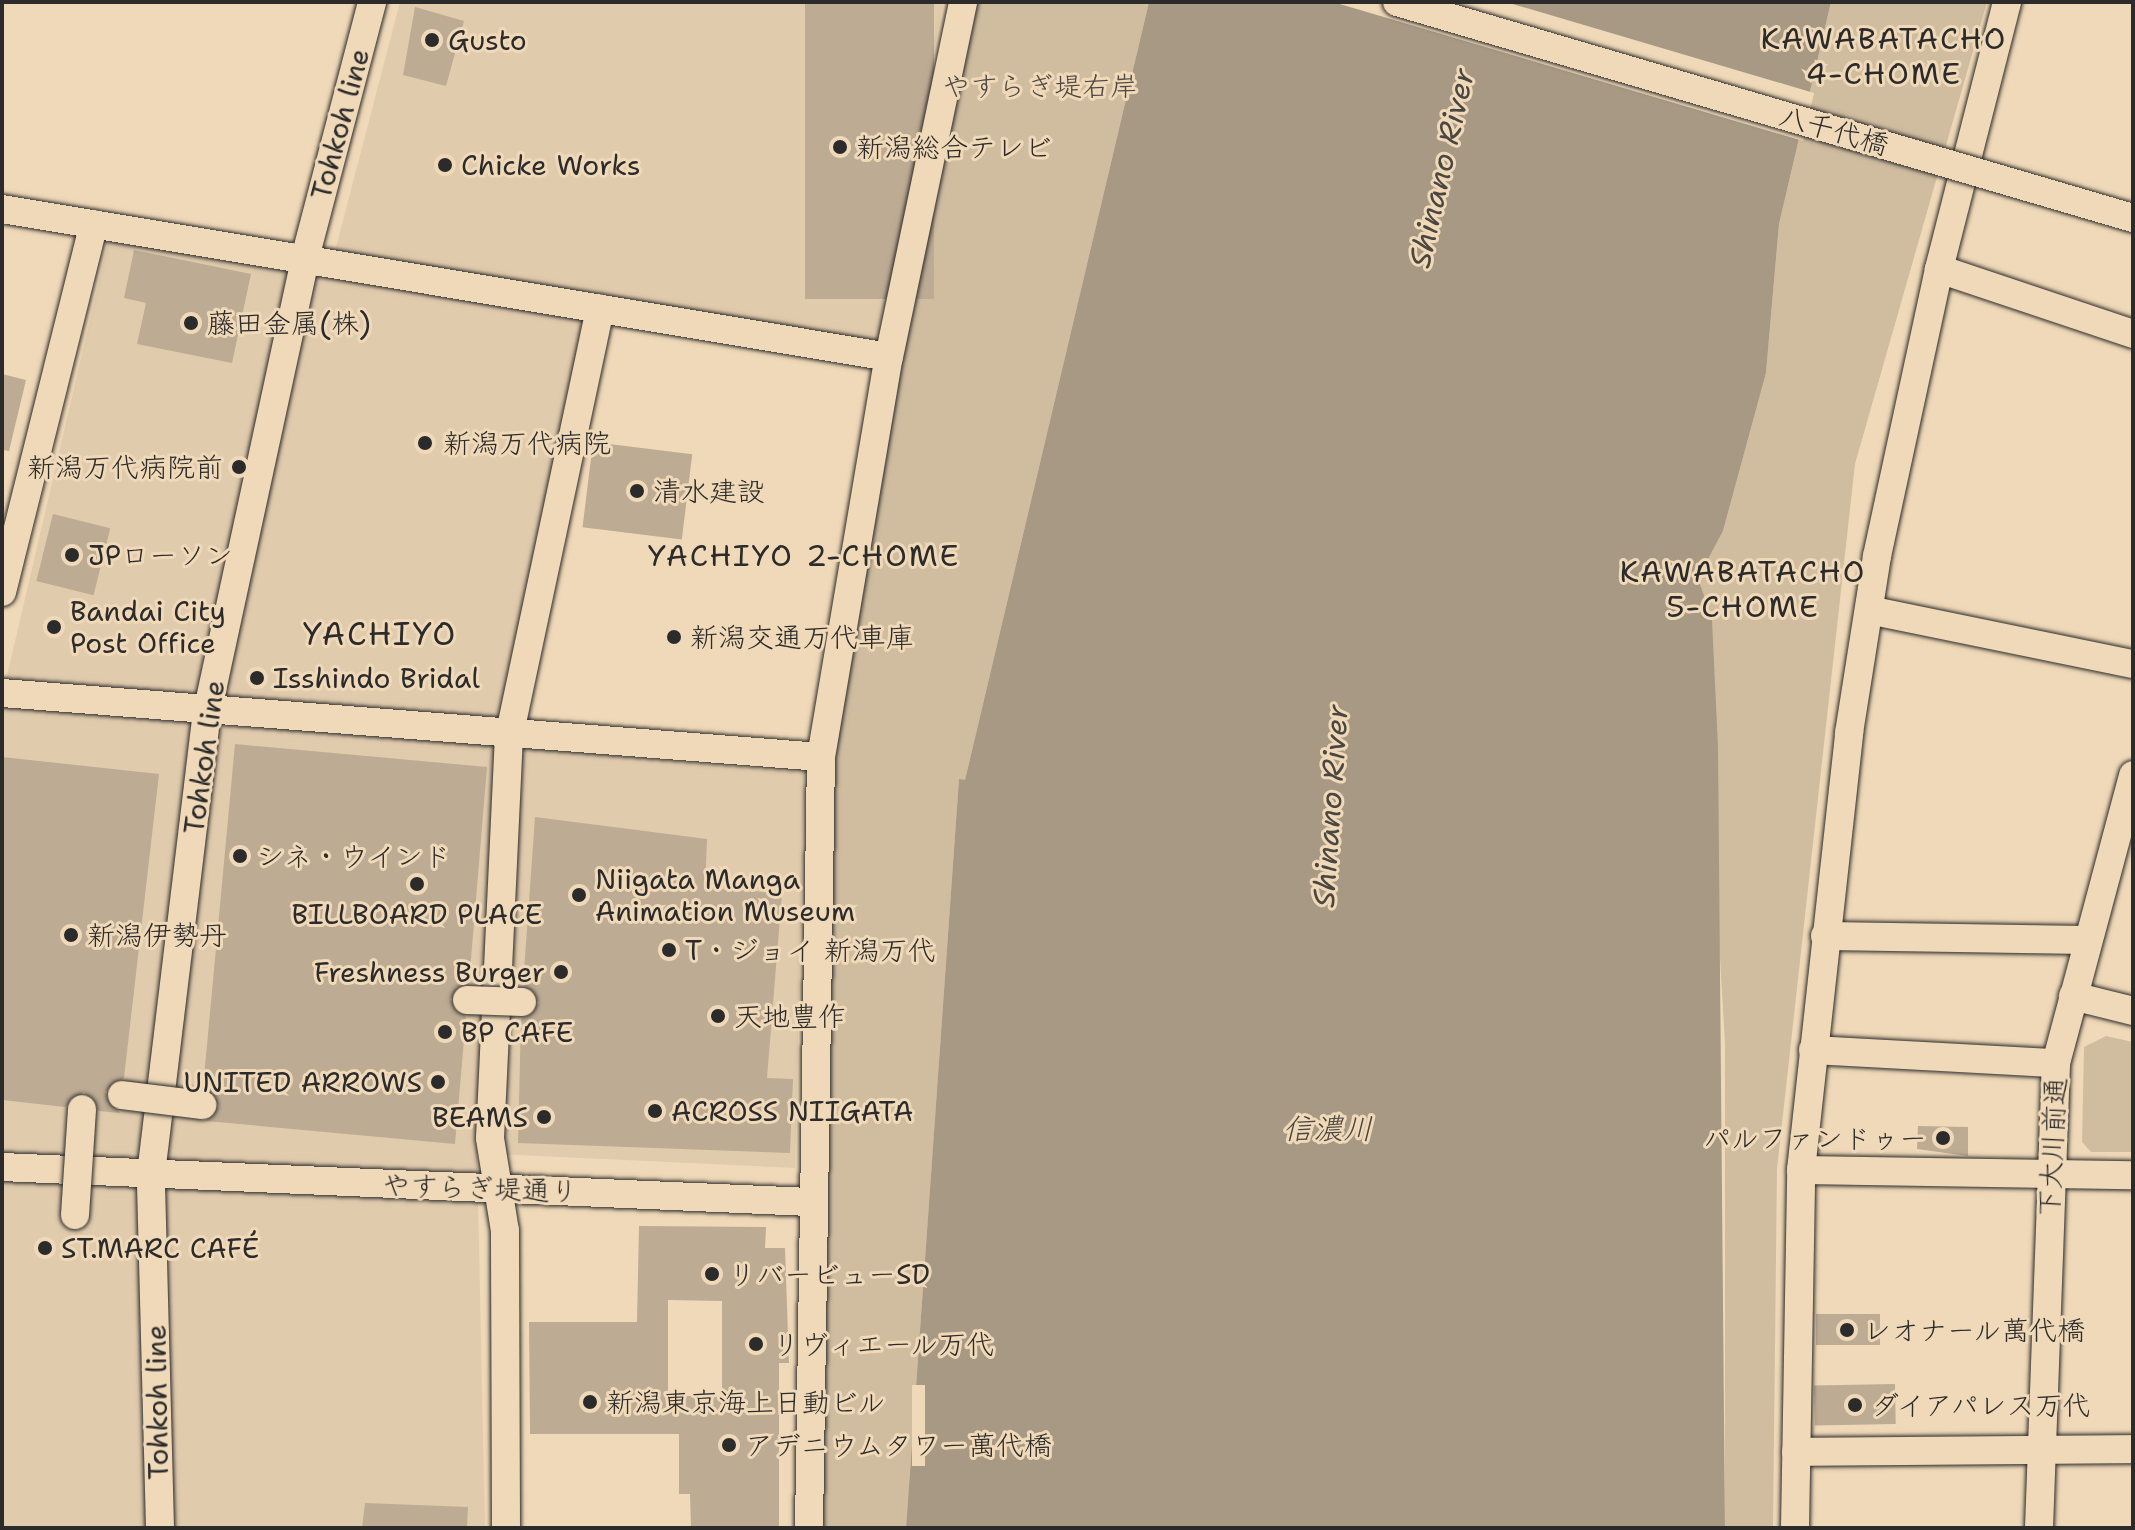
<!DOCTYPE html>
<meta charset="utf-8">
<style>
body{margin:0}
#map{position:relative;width:2135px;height:1530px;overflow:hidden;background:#f0d9b8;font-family:"Shantell Sans","Klee One",sans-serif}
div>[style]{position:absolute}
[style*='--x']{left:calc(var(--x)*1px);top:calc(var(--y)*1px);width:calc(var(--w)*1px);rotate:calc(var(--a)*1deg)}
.built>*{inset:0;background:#e1cbad}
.green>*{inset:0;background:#d0bda0}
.water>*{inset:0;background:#a79984}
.pier>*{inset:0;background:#f0d9b8;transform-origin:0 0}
.building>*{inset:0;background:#bdab93;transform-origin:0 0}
.roads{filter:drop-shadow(0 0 2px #2b2b2b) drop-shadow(0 0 2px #2b2b2b)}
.minor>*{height:28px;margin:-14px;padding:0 14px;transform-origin:14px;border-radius:14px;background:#f0d9b8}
.bridges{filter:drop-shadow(0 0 2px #2b2b2b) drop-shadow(0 0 2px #2b2b2b)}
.minor-bridge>*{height:28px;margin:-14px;padding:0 14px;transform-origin:14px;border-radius:14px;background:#f0d9b8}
.dots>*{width:22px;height:22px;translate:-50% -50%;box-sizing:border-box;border:4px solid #f0d9b8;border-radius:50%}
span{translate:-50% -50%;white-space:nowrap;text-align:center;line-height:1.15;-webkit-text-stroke:6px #f0d9b8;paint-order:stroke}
.poi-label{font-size:28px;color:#2b2b2b}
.left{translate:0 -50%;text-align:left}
.right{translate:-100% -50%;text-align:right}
.park-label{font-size:28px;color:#4c4842}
.street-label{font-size:28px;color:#2b2b2b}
.neighbourhood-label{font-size:30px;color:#2b2b2b;letter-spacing:2px}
.water-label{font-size:30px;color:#4a4641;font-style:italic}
.quarter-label{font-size:32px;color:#2b2b2b;letter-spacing:2px}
.frame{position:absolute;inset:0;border:4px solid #2b2b2b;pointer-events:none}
</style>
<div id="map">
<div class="built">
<i style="clip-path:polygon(400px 2px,943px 2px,881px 342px,594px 297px,498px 745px,804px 773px,795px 1168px,477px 1153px,485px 1528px,2px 1528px,2px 697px,110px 234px,328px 278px)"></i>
</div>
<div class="green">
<i style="clip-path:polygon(972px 2px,1149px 2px,965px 780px,959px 780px,906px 1528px,821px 1528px,830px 788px,892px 394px)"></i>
<i style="clip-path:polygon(1831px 2px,1987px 2px,1855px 464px,1777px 1169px,1773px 1528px,1725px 1528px,1725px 1044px,1698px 578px,1723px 531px,1766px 373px,1779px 224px)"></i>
<i style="clip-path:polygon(2106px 1036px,2133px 1042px,2133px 1152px,2091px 1152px,2082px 1142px,2084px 1047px)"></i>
</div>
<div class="water">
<i style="clip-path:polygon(1149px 2px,1831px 2px,1779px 224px,1766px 373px,1723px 531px,1698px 578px,1712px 620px,1718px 747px,1725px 1528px,906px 1528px,959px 779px,965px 780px)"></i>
</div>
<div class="pier">
<i style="clip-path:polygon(1333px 2px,1506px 2px,1814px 93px,1803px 141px)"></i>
<i style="left:912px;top:1385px;width:13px;height:81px"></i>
</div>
<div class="building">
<i style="left:805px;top:2px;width:129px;height:297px"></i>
<i style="clip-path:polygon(415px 7px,464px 21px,446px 86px,403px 75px)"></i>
<i style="clip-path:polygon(134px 250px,251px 274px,232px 363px,137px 344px,146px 303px,124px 298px)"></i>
<i style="clip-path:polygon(2px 374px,26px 380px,9px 451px,2px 450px)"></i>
<i style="left:593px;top:442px;width:100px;height:86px;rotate:7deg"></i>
<i style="left:53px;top:514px;width:59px;height:69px;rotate:14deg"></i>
<i style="clip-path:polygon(235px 744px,487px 767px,469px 983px,450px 999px,466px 1017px,455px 1144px,206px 1121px,219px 1106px,203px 1088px)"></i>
<i style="clip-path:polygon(2px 757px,159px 774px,124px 1078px,105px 1092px,120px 1113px,99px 1111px,84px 1092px,65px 1107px,2px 1100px)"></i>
<i style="clip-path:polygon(535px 817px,707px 839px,705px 888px,782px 893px,767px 1078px,793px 1079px,790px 1153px,518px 1143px,521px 1019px,539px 1003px,523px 985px)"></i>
<i style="clip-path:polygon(1918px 1126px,1968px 1127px,1968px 1156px,1917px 1149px)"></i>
<i style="clip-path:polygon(evenodd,639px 1226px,766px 1227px,765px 1248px,785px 1248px,789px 1363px,779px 1363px,779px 1528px,691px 1528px,690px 1494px,679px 1494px,679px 1434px,530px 1434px,529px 1322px,637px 1322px,639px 1226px,668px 1300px,722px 1301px,722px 1396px,668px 1396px,668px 1300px)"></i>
<i style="left:1816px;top:1314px;width:64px;height:31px"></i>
<i style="left:1895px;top:1384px;width:40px;height:81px;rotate:89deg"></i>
<i style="clip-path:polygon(365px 1503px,468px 1507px,467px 1528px,362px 1528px)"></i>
</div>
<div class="roads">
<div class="minor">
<i style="--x:2;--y:209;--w:899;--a:9.47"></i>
<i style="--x:1939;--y:269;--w:205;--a:18.5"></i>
<i style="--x:2;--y:592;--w:379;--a:-76"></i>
<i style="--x:1869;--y:610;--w:269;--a:11.6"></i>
<i style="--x:2;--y:693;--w:821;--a:4.47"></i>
<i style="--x:1825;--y:936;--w:263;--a:0.9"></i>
<i style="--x:2073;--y:996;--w:62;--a:14"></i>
<i style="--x:1813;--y:1050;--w:243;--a:3.1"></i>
<i style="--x:2;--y:1167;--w:808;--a:2.48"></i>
<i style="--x:1801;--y:1170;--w:332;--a:0.9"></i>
<i style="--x:1796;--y:1452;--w:337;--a:-0.5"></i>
<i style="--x:160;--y:1528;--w:354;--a:-91.5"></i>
<i style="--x:151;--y:1174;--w:464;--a:-83.1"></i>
<i style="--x:207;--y:713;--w:465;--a:-77.8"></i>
<i style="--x:305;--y:258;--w:265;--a:-75.3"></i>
<i style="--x:506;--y:1528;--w:297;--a:-90.2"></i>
<i style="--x:505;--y:1231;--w:94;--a:-99.2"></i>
<i style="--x:490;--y:1138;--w:401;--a:-87.3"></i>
<i style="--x:509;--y:737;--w:438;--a:-78"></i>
<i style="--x:809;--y:1528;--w:771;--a:-89.11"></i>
<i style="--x:821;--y:757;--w:406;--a:-80.4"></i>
<i style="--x:889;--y:357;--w:363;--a:-78.2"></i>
<i style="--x:1795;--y:1528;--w:358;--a:-89"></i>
<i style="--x:1801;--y:1170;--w:440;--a:-83.7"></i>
<i style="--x:1849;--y:733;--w:179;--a:-81"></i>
<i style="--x:1877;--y:556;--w:294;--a:-77.8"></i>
<i style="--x:1939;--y:269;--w:276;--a:-75.7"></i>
<i style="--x:2039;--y:1528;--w:465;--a:-87.9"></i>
<i style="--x:2056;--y:1063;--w:298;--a:-75"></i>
</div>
</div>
<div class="bridges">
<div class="minor-bridge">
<i style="--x:1397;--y:2;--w:767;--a:16.36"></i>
<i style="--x:467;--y:1000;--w:55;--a:2.1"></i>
<i style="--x:122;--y:1095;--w:81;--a:7.1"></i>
<i style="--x:75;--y:1215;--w:106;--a:-86.2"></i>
</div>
</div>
<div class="dots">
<i style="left:432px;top:40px;background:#2b2b2b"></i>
<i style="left:840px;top:147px;background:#2b2b2b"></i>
<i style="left:445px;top:165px;background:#2b2b2b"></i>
<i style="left:191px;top:323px;background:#2b2b2b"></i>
<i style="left:425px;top:443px;background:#2b2b2b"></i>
<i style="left:239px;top:467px;background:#2b2b2b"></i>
<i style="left:637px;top:491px;background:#2b2b2b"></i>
<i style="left:72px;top:555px;background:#2b2b2b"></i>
<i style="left:54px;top:627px;background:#2b2b2b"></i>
<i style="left:674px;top:637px;background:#2b2b2b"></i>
<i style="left:257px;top:678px;background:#2b2b2b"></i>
<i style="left:240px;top:856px;background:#2b2b2b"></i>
<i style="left:417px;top:884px;background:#2b2b2b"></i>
<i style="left:579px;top:895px;background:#2b2b2b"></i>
<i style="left:71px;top:935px;background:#2b2b2b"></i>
<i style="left:669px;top:950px;background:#2b2b2b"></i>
<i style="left:561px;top:972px;background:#2b2b2b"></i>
<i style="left:718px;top:1016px;background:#2b2b2b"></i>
<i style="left:445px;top:1032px;background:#2b2b2b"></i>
<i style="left:438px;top:1082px;background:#2b2b2b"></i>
<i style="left:655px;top:1111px;background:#2b2b2b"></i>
<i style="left:544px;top:1117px;background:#2b2b2b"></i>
<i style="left:1943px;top:1138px;background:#2b2b2b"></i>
<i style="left:45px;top:1248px;background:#2b2b2b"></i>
<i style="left:712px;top:1274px;background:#2b2b2b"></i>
<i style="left:1847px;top:1330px;background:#2b2b2b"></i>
<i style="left:756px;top:1344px;background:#2b2b2b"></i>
<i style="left:590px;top:1402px;background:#2b2b2b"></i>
<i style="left:1855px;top:1405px;background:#2b2b2b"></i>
<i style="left:729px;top:1445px;background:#2b2b2b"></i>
</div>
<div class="poi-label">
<span class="left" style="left:448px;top:40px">Gusto</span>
<span class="left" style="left:856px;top:147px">新潟総合テレビ</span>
<span class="left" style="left:461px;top:165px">Chicke Works</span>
<span class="left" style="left:207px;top:323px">藤田金属(株)</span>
<span class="left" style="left:443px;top:443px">新潟万代病院</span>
<span class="right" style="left:223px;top:467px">新潟万代病院前</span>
<span class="left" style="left:653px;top:491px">清水建設</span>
<span class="left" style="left:88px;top:555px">JPローソン</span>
<span class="left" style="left:70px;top:627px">Bandai City<br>Post Office</span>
<span class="left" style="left:690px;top:637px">新潟交通万代車庫</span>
<span class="left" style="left:273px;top:678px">Isshindo Bridal</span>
<span class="left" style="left:256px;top:856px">シネ・ウインド</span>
<span class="left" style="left:595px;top:895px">Niigata Manga<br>Animation Museum</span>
<span style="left:417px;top:914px">BILLBOARD PLACE</span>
<span class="left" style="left:87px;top:935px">新潟伊勢丹</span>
<span class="left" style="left:685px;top:950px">T・ジョイ 新潟万代</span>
<span class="right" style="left:545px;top:972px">Freshness Burger</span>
<span class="left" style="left:734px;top:1016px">天地豊作</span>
<span class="left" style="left:461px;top:1032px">BP CAFE</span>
<span class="right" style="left:422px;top:1082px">UNITED ARROWS</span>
<span class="left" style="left:671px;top:1111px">ACROSS NIIGATA</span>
<span class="right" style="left:528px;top:1117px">BEAMS</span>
<span class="right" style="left:1927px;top:1138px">パルファンドゥー</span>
<span class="left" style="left:61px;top:1248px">ST.MARC CAFÉ</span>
<span class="left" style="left:728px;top:1274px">リバービューSD</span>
<span class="left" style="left:1863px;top:1330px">レオナール萬代橋</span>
<span class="left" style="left:772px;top:1344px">リヴィエール万代</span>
<span class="left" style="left:606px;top:1402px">新潟東京海上日動ビル</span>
<span class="left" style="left:1871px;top:1405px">ダイアパレス万代</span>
<span class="left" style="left:745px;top:1445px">アデニウムタワー萬代橋</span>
</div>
<div class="park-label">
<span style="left:1040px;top:86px">やすらぎ堤右岸</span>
</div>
<div class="street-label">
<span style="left:340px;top:124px;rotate:-75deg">Tohkoh line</span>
<span style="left:1834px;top:130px;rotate:16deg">八千代橋</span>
<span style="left:204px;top:757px;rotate:-82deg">Tohkoh line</span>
<span style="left:2052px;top:1147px;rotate:-87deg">下大川前通</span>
<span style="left:480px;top:1188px;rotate:2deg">やすらぎ堤通り</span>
<span style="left:157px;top:1402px;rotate:-91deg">Tohkoh line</span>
</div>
<div class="neighbourhood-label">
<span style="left:1884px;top:56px">KAWABATACHO<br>4-CHOME</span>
<span style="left:804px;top:556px">YACHIYO 2-CHOME</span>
<span style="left:1743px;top:589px">KAWABATACHO<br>5-CHOME</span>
</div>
<div class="water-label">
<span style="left:1442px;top:168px;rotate:-77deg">Shinano River</span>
<span style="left:1331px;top:806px;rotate:-86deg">Shinano River</span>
<span style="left:1328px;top:1129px">信濃川</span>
</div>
<div class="quarter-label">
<span style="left:380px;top:634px">YACHIYO</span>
</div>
<div class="frame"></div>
</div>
